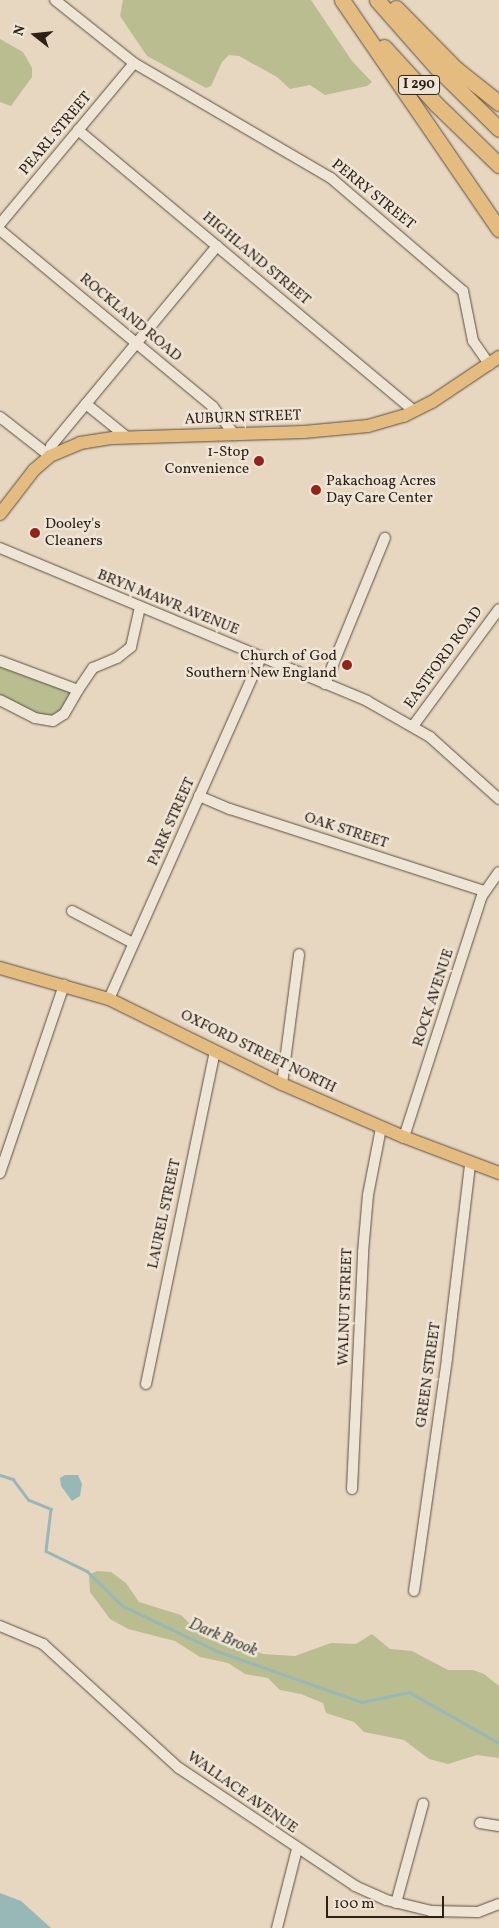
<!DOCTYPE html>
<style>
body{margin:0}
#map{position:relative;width:499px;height:1928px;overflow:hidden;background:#e7d7c0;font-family:Vollkorn,serif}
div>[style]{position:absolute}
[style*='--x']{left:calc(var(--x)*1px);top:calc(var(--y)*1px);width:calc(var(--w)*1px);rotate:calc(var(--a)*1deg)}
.green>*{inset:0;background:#b9bd90}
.water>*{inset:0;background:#97b8b7}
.stream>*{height:2.5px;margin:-1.25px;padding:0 1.25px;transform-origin:1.25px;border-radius:1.25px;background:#97b8b7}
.roads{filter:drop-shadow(0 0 1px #5c4e41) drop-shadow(0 0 1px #5c4e41)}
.minor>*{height:10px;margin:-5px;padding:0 5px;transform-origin:5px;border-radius:5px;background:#efe5d6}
.major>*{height:12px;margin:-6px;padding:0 6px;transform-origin:6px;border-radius:6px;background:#e4bc80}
.highway>*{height:15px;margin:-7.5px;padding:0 7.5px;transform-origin:7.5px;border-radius:7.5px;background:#e4bc80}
.dots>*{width:14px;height:14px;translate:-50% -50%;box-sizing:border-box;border:2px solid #efe5d6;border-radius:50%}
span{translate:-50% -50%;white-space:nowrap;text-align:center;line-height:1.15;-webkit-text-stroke:5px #efe5d6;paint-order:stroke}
.shield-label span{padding:1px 4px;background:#efe5d6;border:1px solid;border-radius:4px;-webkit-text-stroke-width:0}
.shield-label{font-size:14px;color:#2d2017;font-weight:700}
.street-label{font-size:15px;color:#2d2017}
.poi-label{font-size:15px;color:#2d2017}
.right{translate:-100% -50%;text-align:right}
.left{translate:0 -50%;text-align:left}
.water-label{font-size:16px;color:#4d4e47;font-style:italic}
.north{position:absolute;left:10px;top:10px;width:50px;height:50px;-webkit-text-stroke:4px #efe5d6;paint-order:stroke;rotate:286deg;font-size:14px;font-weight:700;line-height:20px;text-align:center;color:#2d2017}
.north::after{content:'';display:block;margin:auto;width:18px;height:22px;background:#2d2017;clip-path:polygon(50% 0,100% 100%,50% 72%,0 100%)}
.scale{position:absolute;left:326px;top:1896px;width:118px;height:22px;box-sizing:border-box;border:2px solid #2d2017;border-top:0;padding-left:6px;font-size:15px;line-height:18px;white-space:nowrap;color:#2d2017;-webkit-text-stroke:4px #efe5d6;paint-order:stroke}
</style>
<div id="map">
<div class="green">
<i style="clip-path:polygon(123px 0,311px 0,352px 61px,372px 82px,367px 86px,325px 95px,310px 85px,290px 89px,277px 77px,239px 56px,229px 55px,222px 62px,211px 86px,206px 88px,147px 56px,120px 16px)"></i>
<i style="clip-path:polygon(0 39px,23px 52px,32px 68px,32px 77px,11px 106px,0 102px)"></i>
<i style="clip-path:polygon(0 662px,78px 690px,69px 706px,50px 722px,0 700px)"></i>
<i style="clip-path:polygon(97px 1571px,111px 1572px,126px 1583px,139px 1602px,181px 1615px,189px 1623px,207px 1626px,224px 1639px,263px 1654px,295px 1656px,331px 1643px,356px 1644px,372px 1634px,390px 1649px,412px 1651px,448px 1670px,473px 1670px,484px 1674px,499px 1686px,499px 1758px,477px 1755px,448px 1764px,429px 1759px,404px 1740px,364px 1732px,354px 1722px,326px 1713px,323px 1703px,301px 1694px,280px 1690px,268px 1678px,245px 1674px,228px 1663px,200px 1657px,175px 1641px,128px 1629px,110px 1619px,90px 1592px,89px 1575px)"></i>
</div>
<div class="water">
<i style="clip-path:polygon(65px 1475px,78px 1475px,82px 1484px,80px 1496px,72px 1501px,61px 1486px,60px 1478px)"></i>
<i style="clip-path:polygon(0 1893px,21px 1901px,51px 1928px,0 1928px)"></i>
</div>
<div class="stream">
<i style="--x:0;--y:1475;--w:14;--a:17"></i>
<i style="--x:13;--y:1479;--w:26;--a:53"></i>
<i style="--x:29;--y:1500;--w:24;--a:22"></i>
<i style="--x:51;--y:1509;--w:42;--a:96.8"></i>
<i style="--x:46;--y:1551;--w:46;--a:26"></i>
<i style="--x:87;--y:1571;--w:50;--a:44.2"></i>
<i style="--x:123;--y:1606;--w:104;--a:25.6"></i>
<i style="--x:217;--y:1651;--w:154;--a:19.4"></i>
<i style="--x:362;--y:1702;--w:48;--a:-12"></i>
<i style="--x:409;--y:1692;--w:103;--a:29.5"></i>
</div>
<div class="roads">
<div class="minor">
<i style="--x:55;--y:0;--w:101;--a:38.6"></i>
<i style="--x:134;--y:63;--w:228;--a:30.3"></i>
<i style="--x:331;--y:178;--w:174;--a:40.6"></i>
<i style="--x:463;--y:291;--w:51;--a:78.7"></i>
<i style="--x:473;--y:341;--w:29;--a:55"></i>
<i style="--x:78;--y:130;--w:438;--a:39.9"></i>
<i style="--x:0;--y:224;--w:209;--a:-50.2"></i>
<i style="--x:0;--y:230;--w:277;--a:39.7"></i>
<i style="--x:213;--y:407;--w:36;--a:52"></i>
<i style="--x:86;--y:404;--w:54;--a:39"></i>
<i style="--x:0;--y:417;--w:63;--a:38"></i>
<i style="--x:50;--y:456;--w:10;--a:-84"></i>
<i style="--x:51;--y:446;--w:260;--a:-50.3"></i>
<i style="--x:0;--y:548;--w:398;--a:22.6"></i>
<i style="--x:367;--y:701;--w:73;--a:29.7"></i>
<i style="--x:430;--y:737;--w:93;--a:41.9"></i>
<i style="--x:0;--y:661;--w:83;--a:20.4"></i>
<i style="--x:78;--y:690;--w:28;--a:120"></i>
<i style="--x:64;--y:714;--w:13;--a:148"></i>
<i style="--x:53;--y:721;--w:18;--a:-171"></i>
<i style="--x:35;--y:718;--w:39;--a:-153"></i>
<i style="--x:325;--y:684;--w:158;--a:-67.7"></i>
<i style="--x:78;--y:690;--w:27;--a:-56"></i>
<i style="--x:93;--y:668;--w:26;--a:-23"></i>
<i style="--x:117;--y:658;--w:18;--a:-38"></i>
<i style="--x:131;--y:647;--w:41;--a:-77.3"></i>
<i style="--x:413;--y:726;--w:145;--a:-53.7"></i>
<i style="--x:199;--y:796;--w:34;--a:23"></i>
<i style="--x:230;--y:809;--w:267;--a:17.9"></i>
<i style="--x:72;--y:911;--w:69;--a:27.7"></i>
<i style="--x:109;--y:999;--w:374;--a:-66"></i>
<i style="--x:282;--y:1084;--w:131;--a:-82.5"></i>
<i style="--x:404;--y:1137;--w:253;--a:-72.1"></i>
<i style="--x:482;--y:896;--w:29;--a:-55"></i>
<i style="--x:0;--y:1173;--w:199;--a:-71.2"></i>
<i style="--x:146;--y:1384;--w:340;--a:-78.3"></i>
<i style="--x:352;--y:1489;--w:237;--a:-87.3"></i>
<i style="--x:363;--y:1252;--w:57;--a:-85"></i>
<i style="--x:368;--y:1195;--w:68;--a:-79"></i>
<i style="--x:414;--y:1591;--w:235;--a:-81.9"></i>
<i style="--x:447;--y:1358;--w:195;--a:-83.2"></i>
<i style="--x:0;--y:1626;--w:47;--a:22.7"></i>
<i style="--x:43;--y:1644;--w:184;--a:42.4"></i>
<i style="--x:179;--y:1768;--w:212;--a:33.8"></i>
<i style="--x:355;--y:1886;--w:34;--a:24"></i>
<i style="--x:386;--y:1900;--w:46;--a:13.7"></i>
<i style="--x:431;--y:1911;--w:47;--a:1.2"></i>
<i style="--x:478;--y:1912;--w:22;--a:-21"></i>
<i style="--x:480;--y:1823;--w:19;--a:9"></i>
<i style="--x:396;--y:1903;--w:103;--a:-74.7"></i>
<i style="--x:277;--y:1928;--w:81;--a:-75.8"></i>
</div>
<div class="major">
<i style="--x:0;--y:514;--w:56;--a:-52.3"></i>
<i style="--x:34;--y:470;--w:21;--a:-41"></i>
<i style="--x:50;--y:456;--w:33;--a:-23"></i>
<i style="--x:80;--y:443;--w:33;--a:-9"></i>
<i style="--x:113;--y:438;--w:191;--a:-1.8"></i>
<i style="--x:304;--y:432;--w:64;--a:-5.4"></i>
<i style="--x:368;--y:426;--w:37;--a:-16"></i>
<i style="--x:404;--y:416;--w:31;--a:-27"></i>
<i style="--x:432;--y:402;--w:81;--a:-33.9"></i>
<i style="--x:0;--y:968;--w:113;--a:15.9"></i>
<i style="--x:109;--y:999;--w:193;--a:26.2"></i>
<i style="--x:282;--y:1084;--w:133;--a:23.5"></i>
<i style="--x:404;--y:1137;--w:102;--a:20.8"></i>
</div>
<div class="highway">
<i style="--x:342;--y:0;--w:278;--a:55.6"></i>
<i style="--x:377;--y:0;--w:91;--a:48.6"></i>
<i style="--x:437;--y:68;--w:87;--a:44.5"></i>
<i style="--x:396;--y:8;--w:86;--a:45.5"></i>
<i style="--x:456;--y:69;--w:55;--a:38.3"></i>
<i style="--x:384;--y:47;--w:77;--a:47.6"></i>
<i style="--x:436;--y:104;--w:88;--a:44.1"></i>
</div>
</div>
<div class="dots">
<i style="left:259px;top:461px;background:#8f2418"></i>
<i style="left:316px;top:490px;background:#8f2418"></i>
<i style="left:35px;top:533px;background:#8f2418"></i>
<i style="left:347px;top:665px;background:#8f2418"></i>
</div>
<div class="shield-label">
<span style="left:419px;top:85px">I 290</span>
</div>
<div class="street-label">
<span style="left:56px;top:134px;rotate:-50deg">PEARL STREET</span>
<span style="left:373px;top:195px;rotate:39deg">PERRY STREET</span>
<span style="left:256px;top:259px;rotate:40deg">HIGHLAND STREET</span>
<span style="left:130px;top:318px;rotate:40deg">ROCKLAND ROAD</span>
<span style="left:243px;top:418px;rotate:-2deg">AUBURN STREET</span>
<span style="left:168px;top:603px;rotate:22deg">BRYN MAWR AVENUE</span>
<span style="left:444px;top:658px;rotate:-54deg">EASTFORD ROAD</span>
<span style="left:172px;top:822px;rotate:-66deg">PARK STREET</span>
<span style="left:346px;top:831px;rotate:18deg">OAK STREET</span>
<span style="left:434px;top:998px;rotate:-72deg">ROCK AVENUE</span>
<span style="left:258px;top:1052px;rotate:26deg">OXFORD STREET NORTH</span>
<span style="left:165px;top:1214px;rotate:-78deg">LAUREL STREET</span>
<span style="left:346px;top:1307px;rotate:-88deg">WALNUT STREET</span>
<span style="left:429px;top:1375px;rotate:-82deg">GREEN STREET</span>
<span style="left:242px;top:1793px;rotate:35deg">WALLACE AVENUE</span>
</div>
<div class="poi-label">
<span class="right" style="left:249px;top:461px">1-Stop<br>Convenience</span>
<span class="left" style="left:326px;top:490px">Pakachoag Acres<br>Day Care Center</span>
<span class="left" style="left:45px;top:533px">Dooley's<br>Cleaners</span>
<span class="right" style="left:337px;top:665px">Church of God<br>Southern New England</span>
</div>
<div class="water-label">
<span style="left:223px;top:1638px;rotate:23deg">Dark Brook</span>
</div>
<div class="north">N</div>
<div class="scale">100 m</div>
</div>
